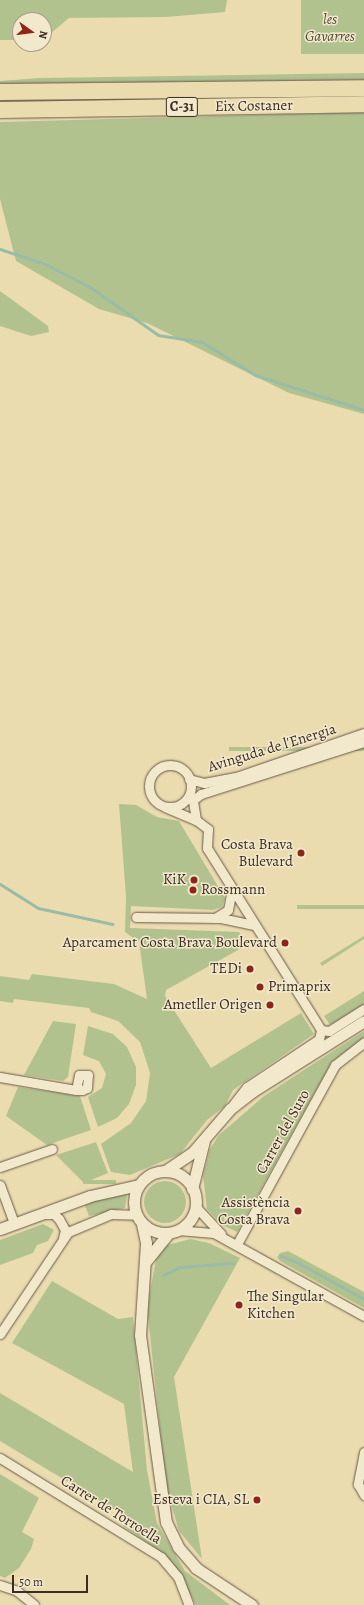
<!DOCTYPE html>
<meta charset="utf-8">
<style>
body{margin:0}
#map{position:relative;width:364px;height:1605px;overflow:hidden;background:#ebdcb0;font-family:Alegreya,serif}
div>[style]{position:absolute}
[style*='--x']{left:calc(var(--x)*1px);top:calc(var(--y)*1px);width:calc(var(--w)*1px);rotate:calc(var(--a)*1deg)}
.green>*{inset:0;background:#b2c28f;transform-origin:0 0}
.round{border-radius:50%}
.stream>*{height:3px;margin:-1.5px;padding:0 1.5px;transform-origin:1.5px;border-radius:1.5px;background:#99bca6}
.roads{filter:drop-shadow(0 0 1px #685846) drop-shadow(0 0 1px #685846)}
.minor>*{height:9px;margin:-4.5px;padding:0 4.5px;transform-origin:4.5px;border-radius:4.5px;background:#f2e8cc}
.minor>.ring{margin:-4.5px;padding:0;box-sizing:content-box;background:none;border:9px solid #f2e8cc;border-radius:50%}
.tertiary>*{height:11px;margin:-5.5px;padding:0 5.5px;transform-origin:5.5px;border-radius:5.5px;background:#f2e8cc}
.tertiary>.ring{margin:-5.5px;padding:0;box-sizing:content-box;background:none;border:11px solid #f2e8cc;border-radius:50%}
.motorway>*{height:16px;margin:-8px;padding:0 8px;transform-origin:8px;border-radius:8px;background:#ebdcb0}
.dots>*{width:11px;height:11px;translate:-50% -50%;box-sizing:border-box;border:2px solid #f2e8cc;border-radius:50%}
span{translate:-50% -50%;white-space:nowrap;text-align:center;line-height:1.15;-webkit-text-stroke:3px #f2e8cc;paint-order:stroke}
.shield-label span{padding:1px 3px;background:#f2e8cc;border:1px solid;border-radius:3px;-webkit-text-stroke-width:0}
.shield-label{font-size:14px;color:#3c2c22;font-weight:700}
.park-label{font-size:15px;color:#544a38;font-style:italic}
.street-label{font-size:15px;color:#3c2c22}
.poi-label{font-size:15px;color:#3c2c22}
.right{translate:-100% -50%;text-align:right}
.left{translate:0 -50%;text-align:left}
.north{position:absolute;left:12px;top:12px;width:40px;height:40px;box-sizing:border-box;background:#f2e8cc;border:1px solid #a99d88;border-radius:50%;rotate:104deg;font-size:11px;font-weight:700;line-height:16px;text-align:center;color:#3c2c22}
.north::after{content:'';display:block;margin:auto;width:14px;height:18px;background:#8f2418;clip-path:polygon(50% 0,100% 100%,50% 72%,0 100%)}
.scale{position:absolute;left:12px;top:1575px;width:76px;height:18px;box-sizing:border-box;border:2px solid #3c2c22;border-top:0;padding-left:5px;font-size:12px;line-height:14px;white-space:nowrap;color:#3c2c22;-webkit-text-stroke:3px #f2e8cc;paint-order:stroke}
</style>
<div id="map">
<div class="green">
<i style="clip-path:polygon(0 0,227px 0,225px 12px,166px 17px,69px 18px,44px 39px,44px 20px,20px 20px,20px 40px,0 40px)"></i>
<i style="left:301px;top:0;width:63px;height:54px"></i>
<i style="clip-path:polygon(364px 73px,364px 80px,0 85px,0 81px,39px 78px)"></i>
<i style="clip-path:polygon(364px 112px,364px 414px,289px 393px,147px 323px,99px 309px,16px 261px,0 199px,0 122px)"></i>
<i style="clip-path:polygon(0 291px,48px 326px,49px 332px,31px 336px,0 326px)"></i>
<i style="left:364px;top:747px;width:4px;height:135px;rotate:90deg"></i>
<i style="clip-path:polygon(119px 804px,136px 805px,157px 817px,179px 821px,225px 898px,222px 907px,213px 910px,131px 906px,130px 928px,239px 932px,247px 945px,166px 990px,165px 996px,211px 1068px,301px 1013px,314px 1034px,233px 1090px,225px 1106px,207px 1120px,180px 1154px,130px 1175px,111px 1172px,101px 1144px,131px 1123px,146px 1101px,150px 1073px,140px 1042px,118px 1021px,91px 1012px,89px 1008px,14px 999px,13px 1003px,0 1001px,0 976px,29px 980px,32px 974px,114px 984px,147px 999px,139px 942px,125px 932px,126px 897px)"></i>
<i style="left:364px;top:905px;width:4px;height:67px;rotate:90deg"></i>
<i style="clip-path:polygon(364px 936px,364px 939px,322px 966px,320px 963px)"></i>
<i style="clip-path:polygon(364px 991px,364px 1004px,330px 1025px,324px 1016px)"></i>
<i style="clip-path:polygon(53px 1021px,76px 1024px,68px 1077px,63px 1081px,24px 1075px)"></i>
<i style="clip-path:polygon(88px 1026px,113px 1034px,127px 1047px,136px 1067px,136px 1085px,129px 1104px,117px 1118px,98px 1127px,88px 1097px,102px 1088px,106px 1074px,99px 1061px,83px 1055px)"></i>
<i style="clip-path:polygon(364px 1031px,364px 1037px,332px 1062px,237px 1232px,222px 1225px,207px 1209px,203px 1176px,210px 1149px,219px 1135px,264px 1096px)"></i>
<i style="clip-path:polygon(18px 1087px,80px 1096px,91px 1130px,47px 1145px,6px 1116px)"></i>
<i style="clip-path:polygon(96px 1142px,108px 1173px,84px 1183px,56px 1155px)"></i>
<i style="left:116px;top:1180px;width:4px;height:33px;rotate:90deg"></i>
<i class="round" style="left:144px;top:1181px;width:42px;height:42px"></i>
<i style="clip-path:polygon(127px 1194px,125px 1208px,89px 1216px,84px 1203px)"></i>
<i style="clip-path:polygon(43px 1224px,54px 1230px,48px 1241px,37px 1245px,33px 1253px,0 1265px,0 1240px)"></i>
<i style="clip-path:polygon(190px 1239px,209px 1243px,240px 1258px,174px 1377px,202px 1559px,179px 1531px,166px 1486px,147px 1307px,157px 1255px,164px 1246px)"></i>
<i style="clip-path:polygon(288px 1251px,364px 1292px,364px 1308px,280px 1261px,277px 1257px,280px 1253px)"></i>
<i style="clip-path:polygon(52px 1281px,118px 1319px,133px 1317px,147px 1470px,157px 1523px,185px 1571px,230px 1605px,196px 1605px,180px 1574px,158px 1550px,123px 1526px,127px 1520px,118px 1512px,0 1441px,0 1393px,133px 1472px,124px 1404px,12px 1343px)"></i>
<i style="clip-path:polygon(0 1474px,39px 1498px,22px 1532px,34px 1539px,31px 1549px,19px 1568px,5px 1578px,0 1576px)"></i>
</div>
<div class="stream">
<i style="--x:0;--y:249;--w:47;--a:18.4"></i>
<i style="--x:45;--y:264;--w:51;--a:27.1"></i>
<i style="--x:90;--y:287;--w:83;--a:35.2"></i>
<i style="--x:158;--y:335;--w:45;--a:9"></i>
<i style="--x:202;--y:342;--w:62;--a:31.9"></i>
<i style="--x:255;--y:375;--w:114;--a:17.8"></i>
<i style="--x:0;--y:884;--w:45;--a:32.3"></i>
<i style="--x:38;--y:908;--w:76;--a:12.2"></i>
<i style="--x:281;--y:1256;--w:17;--a:21"></i>
<i style="--x:297;--y:1262;--w:77;--a:28.9"></i>
<i style="--x:163;--y:1275;--w:19;--a:-25"></i>
<i style="--x:180;--y:1267;--w:53;--a:-4.3"></i>
</div>
<div class="roads">
<div class="minor">
<i class="ring" style="left:149px;top:765px;width:33px;height:33px"></i>
<i style="--x:189;--y:779;--w:16;--a:15"></i>
<i style="--x:204;--y:783;--w:36;--a:-11"></i>
<i style="--x:239;--y:776;--w:132;--a:-19"></i>
<i style="--x:165;--y:807;--w:34;--a:23"></i>
<i style="--x:196;--y:820;--w:15;--a:37"></i>
<i style="--x:208;--y:829;--w:19;--a:93"></i>
<i style="--x:207;--y:848;--w:215;--a:57.9"></i>
<i style="--x:196;--y:820;--w:20;--a:-99"></i>
<i style="--x:193;--y:800;--w:10;--a:-37"></i>
<i style="--x:201;--y:794;--w:171;--a:-17.7"></i>
<i style="--x:136;--y:917;--w:85;--a:0.7"></i>
<i style="--x:221;--y:918;--w:35;--a:12"></i>
<i style="--x:215;--y:918;--w:15;--a:-32"></i>
<i style="--x:228;--y:910;--w:20;--a:-79"></i>
<i style="--x:321;--y:1030;--w:8;--a:7"></i>
<i style="--x:329;--y:1031;--w:41;--a:-32.2"></i>
<i style="--x:0;--y:1077;--w:77;--a:9.7"></i>
<i style="--x:76;--y:1090;--w:6;--a:0"></i>
<i style="--x:82;--y:1090;--w:5;--a:-22"></i>
<i style="--x:87;--y:1088;--w:13;--a:-86"></i>
<i style="--x:88;--y:1075;--w:9;--a:180"></i>
<i style="--x:79;--y:1075;--w:15;--a:101"></i>
<i style="--x:232;--y:1106;--w:24;--a:-52"></i>
<i style="--x:247;--y:1087;--w:87;--a:-33.7"></i>
<i style="--x:319;--y:1039;--w:9;--a:-77"></i>
<i style="--x:0;--y:1167;--w:55;--a:-19.1"></i>
<i style="--x:0;--y:1185;--w:40;--a:69.8"></i>
<i style="--x:195;--y:1206;--w:38;--a:47"></i>
<i style="--x:43;--y:1214;--w:11;--a:0"></i>
<i style="--x:54;--y:1214;--w:7;--a:45"></i>
<i style="--x:59;--y:1219;--w:13;--a:61"></i>
<i style="--x:65;--y:1230;--w:8;--a:104"></i>
<i style="--x:178;--y:1230;--w:36;--a:5"></i>
<i style="--x:214;--y:1233;--w:171;--a:29"></i>
<i style="--x:237;--y:1244;--w:204;--a:-61.3"></i>
<i style="--x:335;--y:1065;--w:37;--a:-38"></i>
<i style="--x:0;--y:1334;--w:123;--a:-56.3"></i>
<i style="--x:68;--y:1232;--w:47;--a:-22.7"></i>
<i style="--x:111;--y:1214;--w:25;--a:2"></i>
<i style="--x:364;--y:1452;--w:33;--a:101"></i>
<i style="--x:358;--y:1484;--w:13;--a:61"></i>
<i style="--x:0;--y:1458;--w:189;--a:31.6"></i>
<i style="--x:161;--y:1557;--w:26;--a:50"></i>
<i style="--x:178;--y:1577;--w:30;--a:69"></i>
<i style="--x:0;--y:1585;--w:18;--a:19"></i>
<i style="--x:17;--y:1591;--w:22;--a:39"></i>
</div>
<div class="tertiary">
<i style="--x:165;--y:1171;--w:32;--a:-34"></i>
<i style="--x:192;--y:1153;--w:58;--a:-49.2"></i>
<i style="--x:230;--y:1109;--w:29;--a:-38"></i>
<i style="--x:253;--y:1091;--w:131;--a:-32.2"></i>
<i class="ring" style="left:134px;top:1171px;width:51px;height:51px"></i>
<i style="--x:192;--y:1189;--w:49;--a:-76"></i>
<i style="--x:142;--y:1224;--w:19;--a:78"></i>
<i style="--x:146;--y:1243;--w:92;--a:93.7"></i>
<i style="--x:140;--y:1335;--w:189;--a:82.1"></i>
<i style="--x:166;--y:1522;--w:28;--a:64"></i>
<i style="--x:178;--y:1547;--w:28;--a:49"></i>
<i style="--x:196;--y:1568;--w:67;--a:33.5"></i>
<i style="--x:0;--y:1229;--w:96;--a:-20.1"></i>
<i style="--x:90;--y:1196;--w:50;--a:-12.7"></i>
<i style="--x:146;--y:1261;--w:36;--a:-51"></i>
</div>
<div class="motorway">
<i style="--x:0;--y:92;--w:364;--a:-0.6"></i>
<i style="--x:0;--y:110;--w:364;--a:-0.9"></i>
</div>
</div>
<div class="dots">
<i style="left:301px;top:853px;background:#8f2418"></i>
<i style="left:194px;top:880px;background:#8f2418"></i>
<i style="left:193px;top:890px;background:#8f2418"></i>
<i style="left:285px;top:943px;background:#8f2418"></i>
<i style="left:250px;top:969px;background:#8f2418"></i>
<i style="left:260px;top:987px;background:#8f2418"></i>
<i style="left:270px;top:1005px;background:#8f2418"></i>
<i style="left:298px;top:1211px;background:#8f2418"></i>
<i style="left:239px;top:1305px;background:#8f2418"></i>
<i style="left:257px;top:1500px;background:#8f2418"></i>
</div>
<div class="shield-label">
<span style="left:182px;top:107px">C-31</span>
</div>
<div class="park-label">
<span style="left:330px;top:28px">les<br>Gavarres</span>
</div>
<div class="street-label">
<span style="left:254px;top:106px;rotate:-1deg">Eix Costaner</span>
<span style="left:272px;top:748px;rotate:-17deg">Avinguda de l'Energia</span>
<span style="left:283px;top:1132px;rotate:-61deg">Carrer del Suro</span>
<span style="left:111px;top:1510px;rotate:32deg">Carrer de Torroella</span>
</div>
<div class="poi-label">
<span class="right" style="left:293px;top:853px">Costa Brava<br>Bulevard</span>
<span class="right" style="left:186px;top:880px">KiK</span>
<span class="left" style="left:201px;top:890px">Rossmann</span>
<span class="right" style="left:277px;top:943px">Aparcament Costa Brava Boulevard</span>
<span class="right" style="left:242px;top:969px">TEDi</span>
<span class="left" style="left:268px;top:987px">Primaprix</span>
<span class="right" style="left:262px;top:1005px">Ametller Origen</span>
<span class="right" style="left:290px;top:1211px">Assistència<br>Costa Brava</span>
<span class="left" style="left:247px;top:1305px">The Singular<br>Kitchen</span>
<span class="right" style="left:249px;top:1500px">Esteva i CIA, SL</span>
</div>
<div class="north">N</div>
<div class="scale">50 m</div>
</div>
